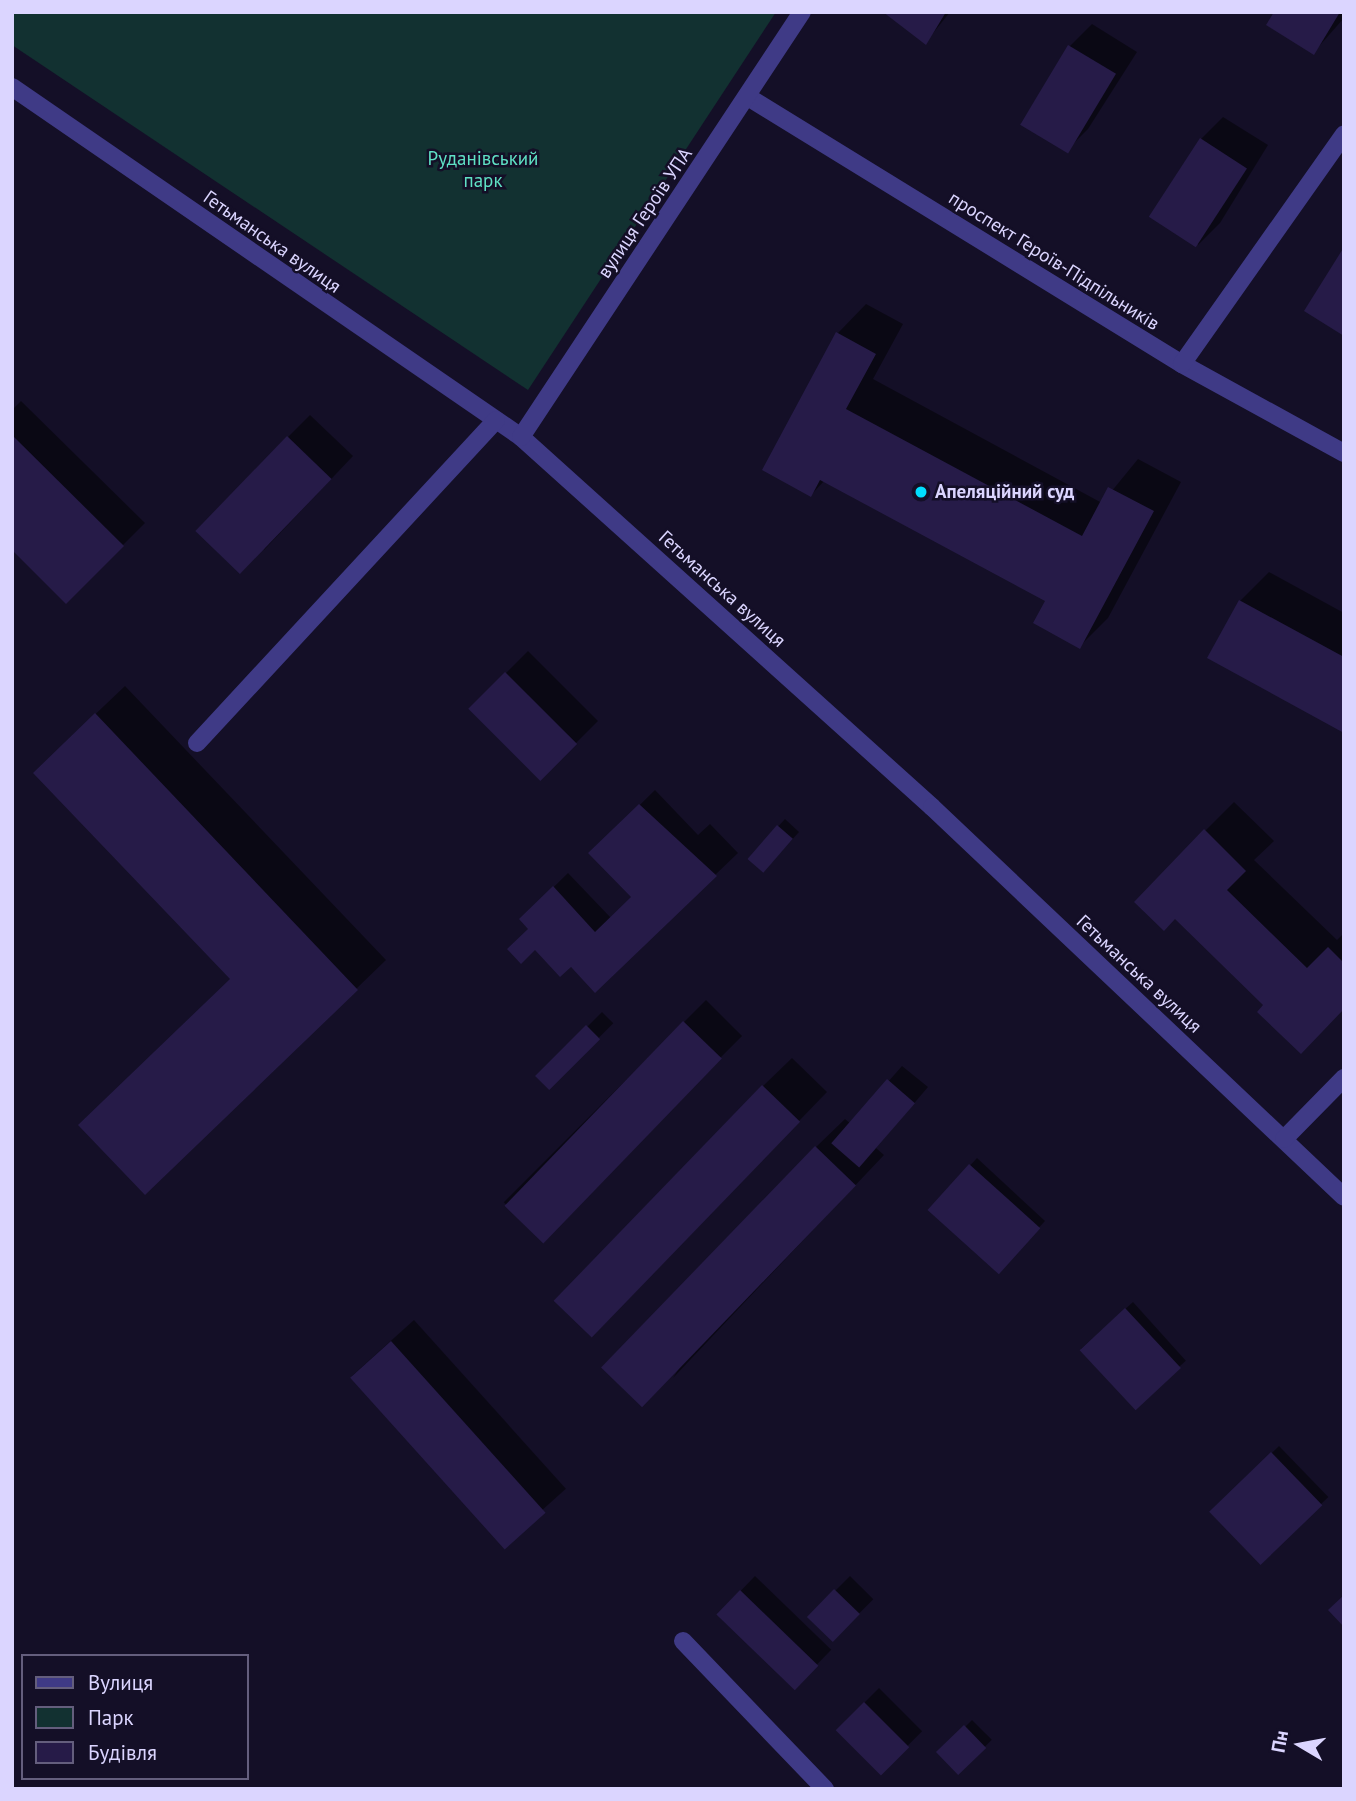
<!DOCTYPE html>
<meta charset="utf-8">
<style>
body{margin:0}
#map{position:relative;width:1356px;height:1801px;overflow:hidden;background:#140f27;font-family:"PT Sans",sans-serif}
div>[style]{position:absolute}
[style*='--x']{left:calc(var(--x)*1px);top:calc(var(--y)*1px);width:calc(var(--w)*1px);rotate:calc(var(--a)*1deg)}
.green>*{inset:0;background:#123131}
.shadow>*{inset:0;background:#0007;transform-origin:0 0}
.building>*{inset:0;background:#261b48;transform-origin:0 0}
.minor>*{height:18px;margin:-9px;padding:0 9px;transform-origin:9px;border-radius:9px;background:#3f3a86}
.dots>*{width:19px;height:19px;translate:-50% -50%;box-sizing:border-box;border:4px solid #140f27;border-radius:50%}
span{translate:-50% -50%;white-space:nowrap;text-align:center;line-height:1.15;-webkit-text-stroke:5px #140f27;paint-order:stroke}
.park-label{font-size:19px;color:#5fe1c5}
.street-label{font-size:19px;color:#dbd5ff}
.poi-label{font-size:19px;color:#dbd5ff;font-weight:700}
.left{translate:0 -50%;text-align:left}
.frame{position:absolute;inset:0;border:14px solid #dbd5ff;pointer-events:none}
.legend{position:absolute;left:21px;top:1654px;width:228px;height:126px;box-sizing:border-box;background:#140f27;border:2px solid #645e7d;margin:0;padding:9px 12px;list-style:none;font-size:21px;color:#dbd5ff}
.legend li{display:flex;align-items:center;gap:14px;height:35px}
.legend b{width:35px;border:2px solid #645e7d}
.north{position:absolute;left:1265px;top:1710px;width:70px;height:70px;-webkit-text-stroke:5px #140f27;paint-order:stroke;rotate:280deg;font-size:19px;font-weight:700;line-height:28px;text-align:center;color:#dbd5ff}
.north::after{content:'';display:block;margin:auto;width:24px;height:32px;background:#dbd5ff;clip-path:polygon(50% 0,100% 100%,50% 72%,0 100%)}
</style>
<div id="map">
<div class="green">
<i style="clip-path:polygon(12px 12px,776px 12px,528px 390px,12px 45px)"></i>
</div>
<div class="shadow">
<i style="clip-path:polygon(885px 12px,950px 12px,926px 42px)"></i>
<i style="clip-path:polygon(1276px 12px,1344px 12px,1344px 18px,1314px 52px)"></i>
<i style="clip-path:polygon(1092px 24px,1137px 52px,1088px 129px,1066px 151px,1021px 123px,1070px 46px)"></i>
<i style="clip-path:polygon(1223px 117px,1268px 145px,1220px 223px,1198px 245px,1201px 139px)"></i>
<i style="clip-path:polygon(866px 304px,903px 324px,873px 379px,1102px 503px,1138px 459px,1181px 482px,1108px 618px,1079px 647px,1048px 600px,825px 480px,811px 495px,838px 333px)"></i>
<i style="clip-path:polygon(21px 401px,145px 523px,66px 602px,12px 548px,12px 410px)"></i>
<i style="clip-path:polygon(310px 415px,353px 456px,264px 550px,288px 437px)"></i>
<i style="clip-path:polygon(1269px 572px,1344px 613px,1344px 731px,1240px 601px)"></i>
<i style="left:528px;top:651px;width:99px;height:82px;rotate:45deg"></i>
<i style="clip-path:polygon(125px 686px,386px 960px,145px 1193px,232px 979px,64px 744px)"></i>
<i style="clip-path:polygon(655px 790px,698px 835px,710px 824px,738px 853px,595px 990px,521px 919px,568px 873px,611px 918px,633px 897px,591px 853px)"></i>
<i style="clip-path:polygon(1234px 802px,1274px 841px,1254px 860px,1337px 940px,1344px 933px,1344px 1008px,1266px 1005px,1205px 831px)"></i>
<i style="clip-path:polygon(785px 819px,799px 832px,770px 864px,749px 858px)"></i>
<i style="left:706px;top:1000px;width:51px;height:286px;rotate:45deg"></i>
<i style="left:602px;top:1012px;width:16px;height:91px;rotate:45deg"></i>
<i style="clip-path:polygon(792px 1058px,827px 1092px,620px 1306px,763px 1086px)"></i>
<i style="clip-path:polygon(902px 1066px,928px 1087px,876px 1148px,884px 1155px,673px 1378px,816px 1147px,845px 1119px,851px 1124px)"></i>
<i style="clip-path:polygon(977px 1158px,1045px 1221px,1004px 1266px,929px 1210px)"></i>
<i style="left:1133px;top:1302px;width:79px;height:70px;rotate:48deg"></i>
<i style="left:414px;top:1320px;width:227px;height:84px;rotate:48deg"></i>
<i style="left:1279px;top:1446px;width:71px;height:94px;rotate:46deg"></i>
<i style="left:755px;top:1576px;width:106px;height:53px;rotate:44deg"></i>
<i style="left:850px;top:1576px;width:33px;height:58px;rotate:45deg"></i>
<i style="left:879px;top:1688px;width:61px;height:59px;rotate:45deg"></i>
<i style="left:972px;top:1720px;width:28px;height:46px;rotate:45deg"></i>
</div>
<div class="building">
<i style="clip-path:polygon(883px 12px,946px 12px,926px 45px)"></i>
<i style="clip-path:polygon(1274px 12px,1340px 12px,1314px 55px,1266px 25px)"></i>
<i style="left:1068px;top:45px;width:56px;height:93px;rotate:31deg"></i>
<i style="left:1200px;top:138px;width:56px;height:94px;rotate:33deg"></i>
<i style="clip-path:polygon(1344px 247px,1344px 336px,1304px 311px)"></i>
<i style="clip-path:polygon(836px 332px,876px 354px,846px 409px,1082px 536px,1108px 487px,1154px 511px,1080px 649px,1033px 623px,1045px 601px,820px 480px,811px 497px,762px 470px)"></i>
<i style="clip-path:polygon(12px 435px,124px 546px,66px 604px,12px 550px)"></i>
<i style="left:287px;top:436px;width:62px;height:132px;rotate:44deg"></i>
<i style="clip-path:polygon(1239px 600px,1344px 657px,1344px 733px,1207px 658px)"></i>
<i style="left:505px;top:672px;width:102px;height:52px;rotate:45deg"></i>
<i style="clip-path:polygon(95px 713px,358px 990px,145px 1195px,78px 1125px,230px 979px,33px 773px)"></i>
<i style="clip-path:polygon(639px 804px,717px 876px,595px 993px,571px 967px,560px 977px,535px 950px,521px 964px,507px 949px,528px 929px,519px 919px,553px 886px,595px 932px,631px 897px,588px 853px)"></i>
<i style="left:777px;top:825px;width:21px;height:45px;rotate:41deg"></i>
<i style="clip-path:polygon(1204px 829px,1246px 871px,1227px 890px,1307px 968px,1328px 947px,1344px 963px,1344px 1009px,1301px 1054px,1257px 1012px,1263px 1005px,1175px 919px,1164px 931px,1134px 902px)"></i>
<i style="left:683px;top:1021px;width:54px;height:257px;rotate:44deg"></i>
<i style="left:586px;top:1025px;width:20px;height:72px;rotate:45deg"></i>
<i style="left:887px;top:1079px;width:37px;height:85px;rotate:41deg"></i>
<i style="left:762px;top:1085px;width:53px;height:300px;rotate:44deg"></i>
<i style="left:815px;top:1146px;width:57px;height:308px;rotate:44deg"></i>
<i style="left:969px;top:1164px;width:96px;height:62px;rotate:42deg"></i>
<i style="left:1125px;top:1308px;width:82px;height:62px;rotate:47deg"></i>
<i style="left:391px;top:1341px;width:231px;height:55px;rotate:48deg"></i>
<i style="left:1271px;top:1452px;width:74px;height:86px;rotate:46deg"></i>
<i style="left:834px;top:1589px;width:36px;height:39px;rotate:44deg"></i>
<i style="left:740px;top:1590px;width:109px;height:34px;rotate:44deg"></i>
<i style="clip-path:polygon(1344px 1595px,1344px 1627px,1328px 1610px)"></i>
<i style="left:864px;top:1702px;width:64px;height:40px;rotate:45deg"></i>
<i style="left:964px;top:1725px;width:32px;height:39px;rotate:46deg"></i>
</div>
<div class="minor">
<i style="--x:12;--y:87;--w:618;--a:34.51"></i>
<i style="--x:521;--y:437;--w:553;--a:41.99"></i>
<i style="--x:932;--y:807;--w:567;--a:43.43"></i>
<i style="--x:748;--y:97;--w:510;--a:31.6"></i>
<i style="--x:1182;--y:364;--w:185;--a:28.8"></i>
<i style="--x:1182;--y:364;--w:281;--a:-54.8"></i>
<i style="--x:521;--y:437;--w:509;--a:-56.53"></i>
<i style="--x:197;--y:743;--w:440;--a:-47.2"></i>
<i style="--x:1284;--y:1139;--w:86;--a:-45.5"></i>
<i style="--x:683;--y:1641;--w:205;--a:46.2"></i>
</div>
<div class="dots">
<i style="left:921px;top:492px;background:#01deff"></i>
</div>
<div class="park-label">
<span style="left:483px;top:170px">Руданівський<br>парк</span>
</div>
<div class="street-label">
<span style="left:645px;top:213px;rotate:-56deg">вулиця Героїв УПА</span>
<span style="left:272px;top:242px;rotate:35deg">Гетьманська вулиця</span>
<span style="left:1054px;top:261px;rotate:32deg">проспект Героїв-Підпільників</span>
<span style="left:722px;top:589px;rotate:42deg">Гетьманська вулиця</span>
<span style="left:1139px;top:974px;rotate:43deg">Гетьманська вулиця</span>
</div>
<div class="poi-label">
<span class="left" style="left:935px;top:492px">Апеляційний суд</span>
</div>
<div class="frame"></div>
<ul class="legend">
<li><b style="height:9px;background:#3f3a86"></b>Вулиця</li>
<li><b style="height:19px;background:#123131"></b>Парк</li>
<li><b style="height:19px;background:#261b48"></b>Будівля</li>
</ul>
<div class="north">Пн</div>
</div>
